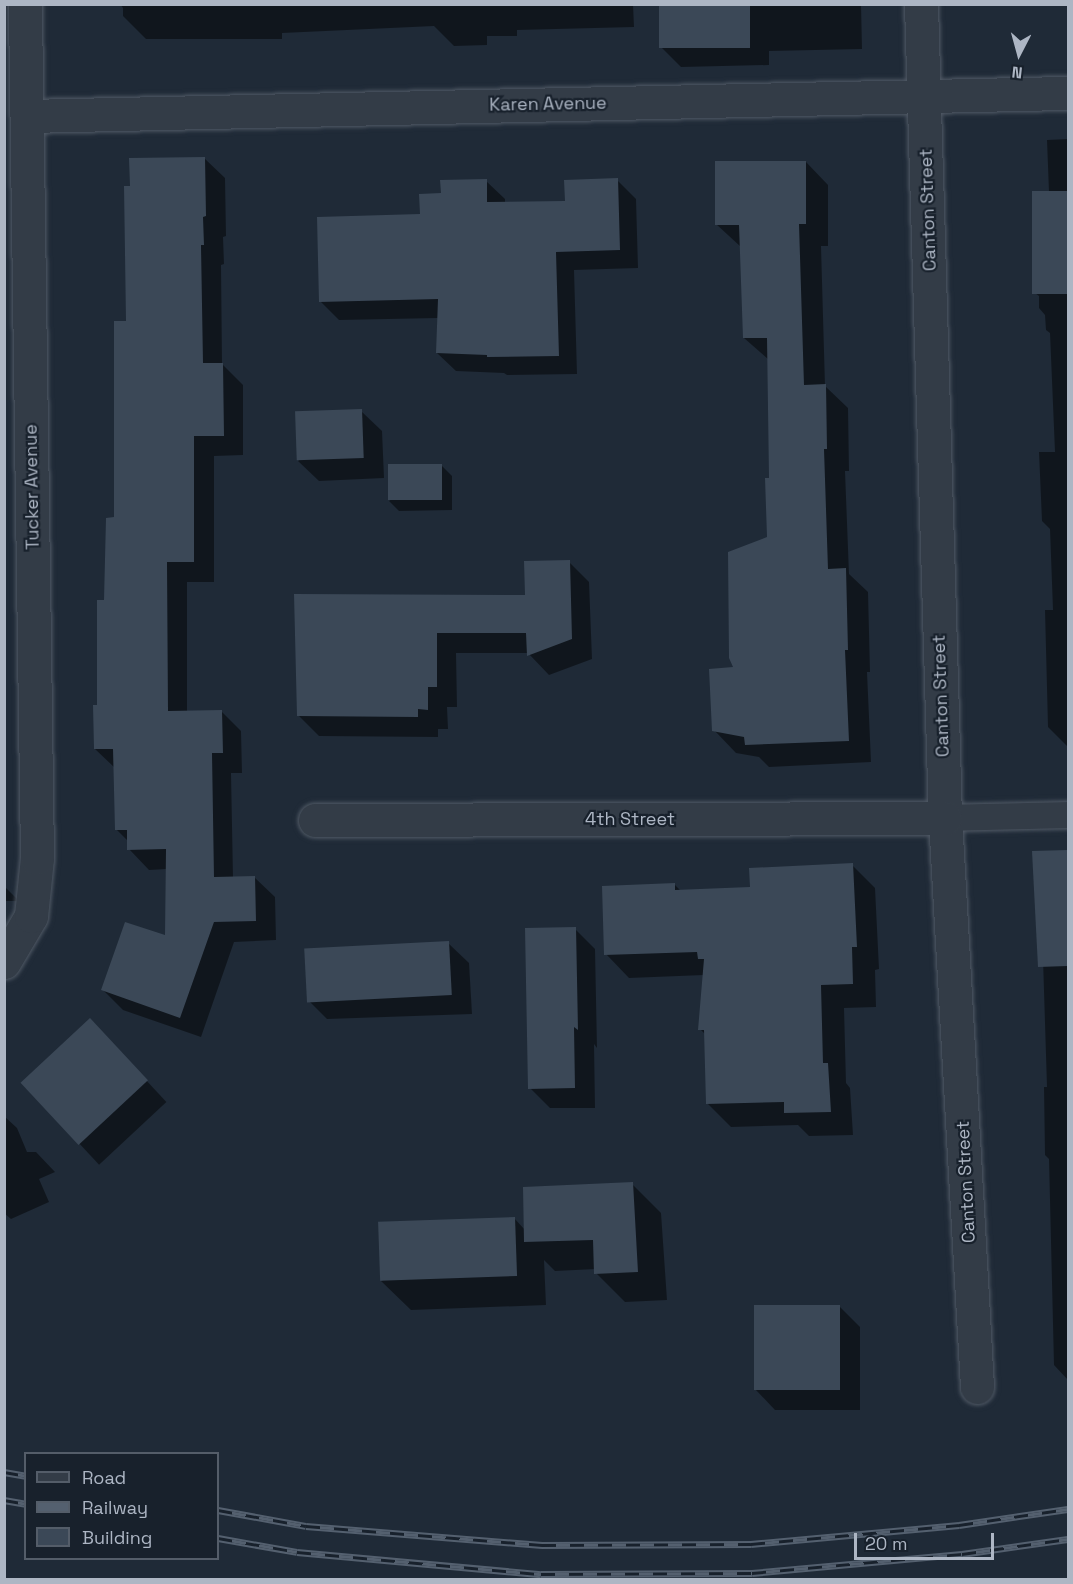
<!DOCTYPE html>
<style>
body{margin:0}
#map{position:relative;width:1073px;height:1584px;overflow:hidden;background:#1f2a37;font-family:"Space Grotesk",sans-serif}
div>[style]{position:absolute}
[style*='--x']{left:calc(var(--x)*1px);top:calc(var(--y)*1px);width:calc(var(--w)*1px);rotate:calc(var(--a)*1deg)}
.shadow>*{inset:0;background:#0007;transform-origin:0 0}
.building>*{inset:0;background:#3b4857;transform-origin:0 0}
.roads{filter:drop-shadow(0 0 2px #505965) drop-shadow(0 0 2px #505965)}
.service>*{height:26px;margin:-13px;padding:0 13px;transform-origin:13px;border-radius:13px;background:#333c47}
.minor>*{height:33px;margin:-16.5px;padding:0 16.5px;transform-origin:16.5px;border-radius:16.5px;background:#333c47}
.rail>*{height:7px;margin-top:-3.5px;transform-origin:0;background:repeating-linear-gradient(90deg,#18212c 0 14px,#54606f 0 28px);box-sizing:border-box;border-block:2px solid #54606f}
span{translate:-50% -50%;white-space:nowrap;text-align:center;line-height:1.15;-webkit-text-stroke:4.5px #18212c;paint-order:stroke}
.street-label{font-size:18px;color:#adb6c4}
.frame{position:absolute;inset:0;border:6px solid #adb6c4;pointer-events:none}
.legend{position:absolute;left:24px;top:1452px;width:195px;height:108px;box-sizing:border-box;background:#18212c;border:2px solid #545d69;margin:0;padding:8px 10px;list-style:none;font-size:18px;color:#adb6c4}
.legend li{display:flex;align-items:center;gap:12px;height:30px}
.legend b{width:30px;border:2px solid #545d69}
.north{position:absolute;left:989px;top:24px;width:60px;height:60px;-webkit-text-stroke:4px #18212c;paint-order:stroke;rotate:186deg;font-size:16px;font-weight:700;line-height:24px;text-align:center;color:#adb6c4}
.north::after{content:'';display:block;margin:auto;width:21px;height:27px;background:#adb6c4;clip-path:polygon(50% 0,100% 100%,50% 72%,0 100%)}
.scale{position:absolute;left:854px;top:1533px;width:140px;height:27px;box-sizing:border-box;border:3px solid #adb6c4;border-top:0;padding-left:8px;font-size:18px;line-height:21px;white-space:nowrap;color:#adb6c4;-webkit-text-stroke:4px #18212c;paint-order:stroke}
</style>
<div id="map">
<div class="shadow">
<i style="clip-path:polygon(120px 4px,633px 4px,634px 27px,517px 30px,517px 36px,487px 36px,487px 45px,454px 46px,434px 26px,282px 33px,282px 39px,146px 39px,123px 16px,123px 8px)"></i>
<i style="clip-path:polygon(661px 4px,861px 4px,862px 49px,769px 51px,769px 65px,681px 67px,661px 47px)"></i>
<i style="clip-path:polygon(1068px 139px,1068px 747px,1048px 727px,1045px 610px,1053px 610px,1050px 529px,1042px 521px,1039px 452px,1055px 452px,1050px 333px,1046px 330px,1045px 315px,1039px 308px,1039px 296px,1035px 293px,1049px 192px,1047px 140px)"></i>
<i style="clip-path:polygon(204px 158px,225px 178px,226px 236px,223px 237px,224px 264px,221px 265px,222px 364px,243px 385px,243px 455px,214px 456px,214px 582px,187px 582px,187px 712px,221px 711px,241px 731px,242px 773px,231px 773px,233px 878px,254px 877px,275px 897px,276px 940px,234px 942px,201px 1037px,123px 1010px,103px 990px,167px 938px,167px 869px,149px 870px,129px 849px,129px 842px,116px 829px,115px 768px,95px 749px,106px 602px,116px 518px,128px 322px,131px 187px)"></i>
<i style="clip-path:polygon(806px 162px,828px 185px,828px 246px,821px 246px,825px 386px,848px 408px,849px 471px,845px 471px,849px 574px,868px 592px,870px 672px,867px 672px,871px 762px,769px 767px,759px 757px,736px 753px,714px 730px,735px 669px,769px 538px,771px 479px,769px 360px,744px 338px,741px 247px,716px 224px)"></i>
<i style="clip-path:polygon(617px 180px,636px 199px,638px 268px,574px 270px,577px 374px,507px 375px,504px 373px,456px 371px,437px 353px,438px 318px,339px 320px,321px 302px,443px 194px,486px 181px,505px 199px,505px 204px,567px 202px)"></i>
<i style="clip-path:polygon(361px 411px,382px 431px,384px 478px,319px 481px,298px 461px)"></i>
<i style="clip-path:polygon(442px 466px,452px 476px,452px 510px,399px 511px,389px 501px)"></i>
<i style="clip-path:polygon(569px 562px,589px 582px,592px 659px,549px 675px,528px 653px,456px 653px,457px 707px,447px 707px,448px 729px,438px 729px,438px 737px,319px 736px,298px 715px,296px 596px,527px 596px)"></i>
<i style="clip-path:polygon(1068px 851px,1068px 927px,1036px 895px,1034px 853px)"></i>
<i style="clip-path:polygon(852px 865px,875px 888px,879px 969px,875px 970px,876px 1007px,844px 1008px,846px 1083px,850px 1088px,853px 1135px,809px 1136px,798px 1125px,731px 1127px,707px 1103px,706px 1035px,700px 1029px,704px 975px,629px 978px,606px 954px,675px 885px,681px 891px,751px 888px)"></i>
<i style="clip-path:polygon(4px 886px,17px 899px,17px 901px,4px 901px)"></i>
<i style="clip-path:polygon(575px 929px,595px 949px,597px 1048px,594px 1044px,595px 1108px,550px 1108px,530px 1088px)"></i>
<i style="clip-path:polygon(448px 943px,469px 963px,472px 1014px,327px 1019px,307px 999px)"></i>
<i style="clip-path:polygon(1068px 958px,1068px 1380px,1054px 1365px,1049px 1159px,1045px 1155px,1044px 1087px,1047px 1087px,1043px 959px)"></i>
<i style="left:90px;top:1020px;width:112px;height:92px;rotate:47deg"></i>
<i style="clip-path:polygon(4px 1116px,17px 1128px,27px 1152px,36px 1152px,55px 1172px,39px 1179px,49px 1202px,11px 1219px,4px 1213px)"></i>
<i style="clip-path:polygon(632px 1184px,661px 1213px,667px 1300px,625px 1302px,596px 1273px,596px 1269px,555px 1271px,544px 1260px,546px 1305px,411px 1310px,381px 1281px,514px 1218px,525px 1230px)"></i>
<i style="clip-path:polygon(840px 1307px,860px 1327px,860px 1410px,775px 1410px,755px 1389px)"></i>
</div>
<div class="building">
<i style="left:659px;top:4px;width:91px;height:44px"></i>
<i style="clip-path:polygon(205px 157px,206px 216px,203px 217px,204px 245px,201px 245px,203px 363px,223px 363px,224px 436px,194px 436px,194px 562px,167px 562px,168px 711px,222px 710px,223px 753px,212px 753px,214px 877px,255px 876px,256px 921px,214px 922px,180px 1018px,101px 990px,125px 922px,165px 935px,166px 849px,127px 850px,127px 830px,115px 830px,113px 749px,94px 749px,93px 705px,97px 705px,97px 600px,104px 600px,106px 518px,114px 517px,114px 321px,126px 321px,124px 186px,130px 186px,129px 158px)"></i>
<i style="clip-path:polygon(715px 161px,806px 161px,806px 224px,799px 224px,804px 385px,826px 384px,827px 449px,824px 449px,828px 569px,846px 568px,848px 650px,845px 650px,849px 741px,745px 745px,744px 737px,712px 731px,709px 669px,733px 667px,729px 658px,728px 552px,767px 537px,765px 478px,769px 478px,767px 338px,743px 338px,739px 225px,715px 225px)"></i>
<i style="clip-path:polygon(618px 178px,620px 250px,556px 252px,559px 356px,487px 357px,487px 355px,436px 353px,438px 299px,319px 302px,317px 217px,420px 214px,419px 194px,441px 193px,440px 180px,487px 179px,487px 202px,565px 201px,564px 180px)"></i>
<i style="left:1032px;top:191px;width:36px;height:103px"></i>
<i style="left:362px;top:409px;width:49px;height:67px;rotate:88deg"></i>
<i style="left:442px;top:464px;width:36px;height:54px;rotate:90deg"></i>
<i style="clip-path:polygon(570px 560px,572px 639px,527px 656px,526px 633px,437px 633px,437px 687px,428px 687px,428px 710px,418px 709px,418px 717px,297px 716px,294px 594px,525px 595px,524px 561px)"></i>
<i style="clip-path:polygon(1068px 850px,1068px 966px,1038px 967px,1032px 851px)"></i>
<i style="clip-path:polygon(853px 863px,857px 947px,852px 947px,853px 984px,821px 985px,823px 1063px,828px 1063px,831px 1112px,784px 1113px,784px 1102px,706px 1104px,704px 1030px,698px 1030px,704px 959px,698px 959px,697px 952px,604px 955px,602px 886px,675px 883px,675px 890px,750px 887px,749px 868px)"></i>
<i style="clip-path:polygon(576px 927px,578px 1030px,574px 1027px,575px 1088px,528px 1089px,525px 928px)"></i>
<i style="left:449px;top:941px;width:54px;height:145px;rotate:87deg"></i>
<i style="left:90px;top:1018px;width:85px;height:95px;rotate:47deg"></i>
<i style="clip-path:polygon(633px 1182px,638px 1272px,594px 1274px,593px 1240px,524px 1242px,523px 1187px)"></i>
<i style="left:515px;top:1217px;width:59px;height:137px;rotate:88deg"></i>
<i style="left:754px;top:1305px;width:86px;height:85px"></i>
</div>
<div class="roads">
<div class="service">
<i style="--x:945;--y:818;--w:123;--a:-1.4"></i>
</div>
<div class="minor">
<i style="--x:921;--y:4;--w:814;--a:88.31"></i>
<i style="--x:945;--y:818;--w:570;--a:86.78"></i>
<i style="--x:27;--y:116;--w:1041;--a:-1.27"></i>
<i style="--x:315;--y:820;--w:630;--a:-0.18"></i>
<i style="--x:4;--y:962;--w:53;--a:-59.6"></i>
<i style="--x:31;--y:916;--w:58;--a:-84.1"></i>
<i style="--x:37;--y:858;--w:854;--a:-90.81"></i>
</div>
</div>
<div class="rail">
<i style="--x:4;--y:1472;--w:22;--a:10"></i>
<i style="--x:4;--y:1500;--w:22;--a:10"></i>
<i style="--x:218;--y:1510;--w:89;--a:10.3"></i>
<i style="--x:306;--y:1526;--w:237;--a:4.6"></i>
<i style="--x:542;--y:1545;--w:209;--a:-0.3"></i>
<i style="--x:751;--y:1544;--w:209;--a:-5.2"></i>
<i style="--x:959;--y:1525;--w:110;--a:-8.4"></i>
<i style="--x:218;--y:1538;--w:80;--a:10"></i>
<i style="--x:297;--y:1552;--w:245;--a:5.2"></i>
<i style="--x:541;--y:1574;--w:211;--a:-0.3"></i>
<i style="--x:752;--y:1573;--w:211;--a:-5.2"></i>
<i style="--x:962;--y:1554;--w:107;--a:-8.1"></i>
</div>
<div class="street-label">
<span style="left:548px;top:104px;rotate:-1deg">Karen Avenue</span>
<span style="left:928px;top:210px;rotate:-92deg">Canton Street</span>
<span style="left:32px;top:487px;rotate:-91deg">Tucker Avenue</span>
<span style="left:941px;top:696px;rotate:-92deg">Canton Street</span>
<span style="left:630px;top:819px">4th Street</span>
<span style="left:966px;top:1182px;rotate:-93deg">Canton Street</span>
</div>
<div class="frame"></div>
<ul class="legend">
<li><b style="height:8px;background:#333c47"></b>Road</li>
<li><b style="height:8px;background:#54606f"></b>Railway</li>
<li><b style="height:16px;background:#3b4857"></b>Building</li>
</ul>
<div class="north">N</div>
<div class="scale">20 m</div>
</div>
